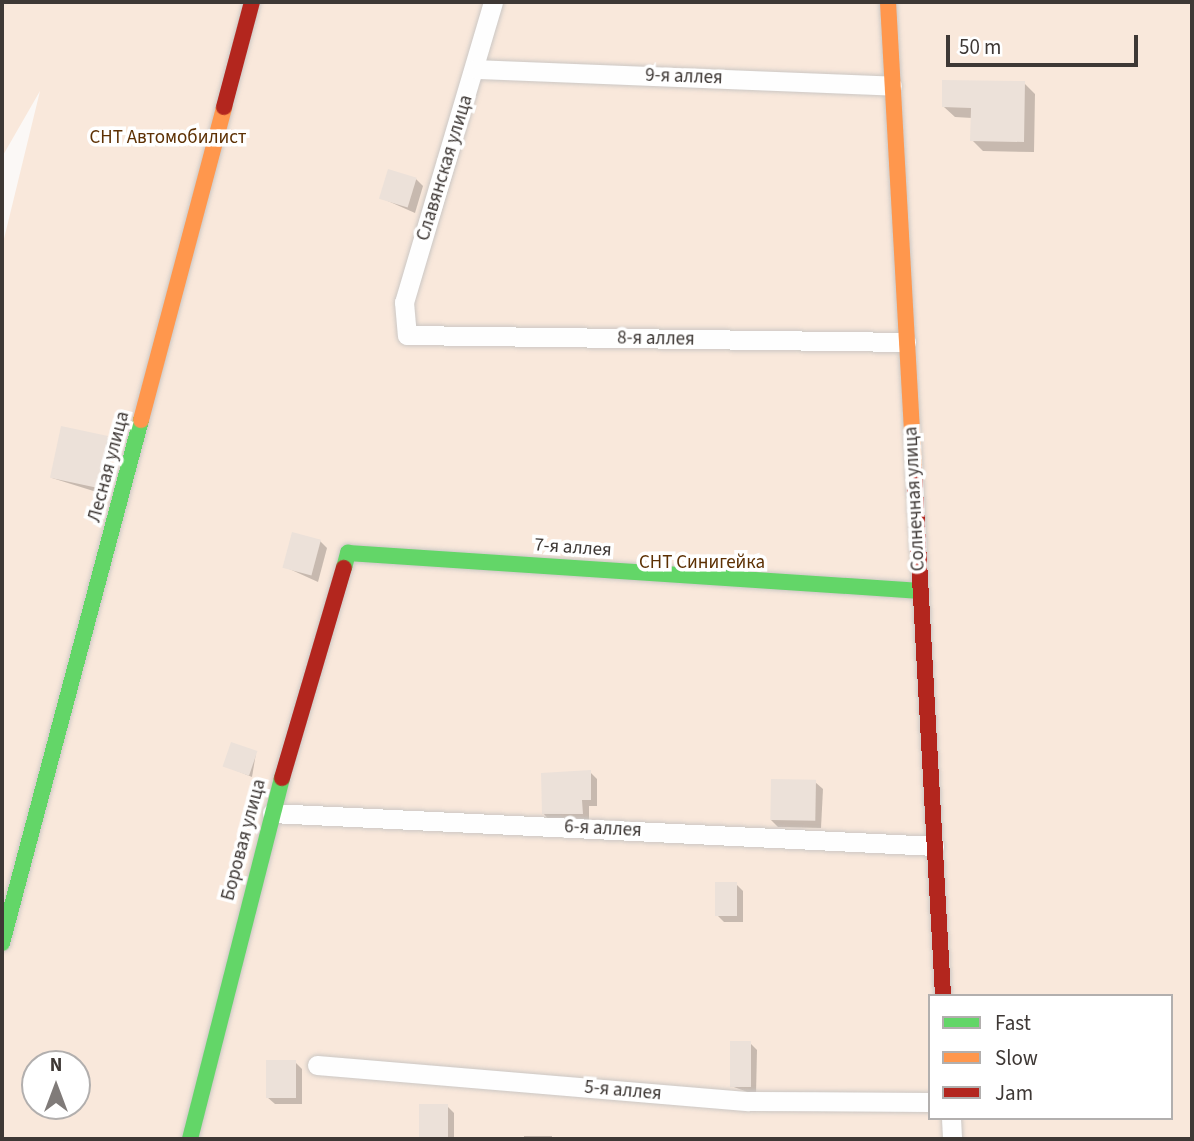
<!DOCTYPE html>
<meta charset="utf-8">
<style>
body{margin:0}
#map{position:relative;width:1194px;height:1141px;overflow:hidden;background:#fbf8f6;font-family:"Source Sans 3",sans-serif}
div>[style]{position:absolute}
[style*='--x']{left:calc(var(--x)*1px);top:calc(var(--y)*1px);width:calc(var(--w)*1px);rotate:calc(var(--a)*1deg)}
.green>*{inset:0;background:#f9e8db}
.shadow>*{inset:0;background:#0003;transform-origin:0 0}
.building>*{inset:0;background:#ece1d9;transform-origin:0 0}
.roads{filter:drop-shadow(0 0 2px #cbc7c4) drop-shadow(0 0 2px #cbc7c4)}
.street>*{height:19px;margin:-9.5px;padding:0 9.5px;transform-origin:9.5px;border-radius:9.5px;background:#fefefe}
.fast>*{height:16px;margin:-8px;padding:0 8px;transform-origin:8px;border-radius:8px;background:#63d668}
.slow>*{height:16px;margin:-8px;padding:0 8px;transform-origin:8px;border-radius:8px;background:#ff974d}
.jam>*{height:16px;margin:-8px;padding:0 8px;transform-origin:8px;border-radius:8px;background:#b3261e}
span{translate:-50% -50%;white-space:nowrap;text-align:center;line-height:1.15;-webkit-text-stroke:7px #fff;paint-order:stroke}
.street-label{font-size:19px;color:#3e3835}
.park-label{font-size:19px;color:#5d3003}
.frame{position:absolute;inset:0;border:4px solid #3e3835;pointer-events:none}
.legend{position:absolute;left:928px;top:994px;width:245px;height:126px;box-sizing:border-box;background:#fff;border:2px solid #b2afae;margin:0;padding:9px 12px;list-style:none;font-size:21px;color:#3e3835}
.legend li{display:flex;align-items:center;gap:14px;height:35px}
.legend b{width:35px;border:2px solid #b2afae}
.north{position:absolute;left:21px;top:1050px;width:70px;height:70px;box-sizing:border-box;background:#fff;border:2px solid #b2afae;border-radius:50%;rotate:0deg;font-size:19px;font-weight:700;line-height:28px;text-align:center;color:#3e3835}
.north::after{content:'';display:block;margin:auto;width:24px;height:32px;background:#807b79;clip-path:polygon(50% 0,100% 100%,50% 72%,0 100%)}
.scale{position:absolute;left:946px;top:35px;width:192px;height:32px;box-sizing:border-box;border:4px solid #3e3835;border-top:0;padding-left:9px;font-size:21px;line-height:24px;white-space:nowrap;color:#3e3835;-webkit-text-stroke:5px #fff;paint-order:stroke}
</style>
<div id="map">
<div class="green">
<i style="clip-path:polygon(evenodd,2px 2px,1192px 2px,1192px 1139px,2px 1139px,2px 247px,40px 91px,2px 157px,2px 2px,930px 996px,1171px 996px,1171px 1118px,930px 1118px,930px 996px,2px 2px,35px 1064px,77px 1064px,77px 1106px,35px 1106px,35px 1064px)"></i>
</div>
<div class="shadow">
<i style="clip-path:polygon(1024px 83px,1035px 94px,1034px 152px,983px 151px,972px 140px,972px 118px,955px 117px,944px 107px)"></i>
<i style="clip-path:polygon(416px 179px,423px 186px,415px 213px,381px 198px)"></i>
<i style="clip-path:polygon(107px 438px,114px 445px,103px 494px,52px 478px)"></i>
<i style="clip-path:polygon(320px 541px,327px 548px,318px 582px,285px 567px)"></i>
<i style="clip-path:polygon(256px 753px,252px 777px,225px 766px)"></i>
<i style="clip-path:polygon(590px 772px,597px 779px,597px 806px,589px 806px,589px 821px,550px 821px,543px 813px)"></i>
<i style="clip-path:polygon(815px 782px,823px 789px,821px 828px,778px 827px,771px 820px)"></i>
<i style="clip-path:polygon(736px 884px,743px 891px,743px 922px,724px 922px,717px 915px)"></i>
<i style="clip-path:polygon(750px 1043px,757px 1050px,756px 1095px,731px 1086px)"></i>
<i style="clip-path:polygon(295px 1062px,302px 1069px,302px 1104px,275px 1104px,267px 1097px)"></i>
<i style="clip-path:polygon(420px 1106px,447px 1106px,454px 1113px,454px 1139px,421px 1139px)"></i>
<i style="left:524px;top:1136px;width:28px;height:3px"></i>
</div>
<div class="building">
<i style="clip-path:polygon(942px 80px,1025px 81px,1024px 142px,970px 141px,971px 108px,942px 107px)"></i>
<i style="left:388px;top:169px;width:30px;height:31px;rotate:17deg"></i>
<i style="left:61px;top:426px;width:48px;height:53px;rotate:12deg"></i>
<i style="left:292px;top:532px;width:30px;height:37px;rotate:15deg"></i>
<i style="left:231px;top:742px;width:28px;height:26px;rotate:19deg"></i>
<i style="clip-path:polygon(591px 770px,591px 800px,582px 800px,583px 814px,542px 814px,541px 773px)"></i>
<i style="left:771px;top:779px;width:45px;height:41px;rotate:1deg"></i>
<i style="left:715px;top:882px;width:22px;height:34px"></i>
<i style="left:730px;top:1041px;width:21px;height:46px"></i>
<i style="left:266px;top:1060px;width:30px;height:38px"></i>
<i style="left:419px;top:1104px;width:29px;height:35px"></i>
</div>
<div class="roads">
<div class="street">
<i style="--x:493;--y:2;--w:313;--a:106.5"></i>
<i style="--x:404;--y:302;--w:33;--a:85"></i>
<i style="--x:407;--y:335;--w:499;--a:0.8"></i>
<i style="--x:476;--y:69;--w:416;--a:2.3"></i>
<i style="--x:272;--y:813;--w:663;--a:2.85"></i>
<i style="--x:317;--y:1065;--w:433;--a:4.8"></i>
<i style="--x:748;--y:1101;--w:182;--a:0.3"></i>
<i style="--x:951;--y:1118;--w:21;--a:87"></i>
</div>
<div class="fast">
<i style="--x:344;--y:568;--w:16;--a:-75"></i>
<i style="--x:348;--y:553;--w:574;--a:3.79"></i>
<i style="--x:2;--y:943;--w:541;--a:-75.12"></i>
<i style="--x:190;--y:1139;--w:373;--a:-75.7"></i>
</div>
<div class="slow">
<i style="--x:888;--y:2;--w:469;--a:86.8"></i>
<i style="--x:141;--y:420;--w:324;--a:-75.1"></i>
</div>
<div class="jam">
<i style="--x:224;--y:107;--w:109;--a:-75.1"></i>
<i style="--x:914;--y:470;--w:527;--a:86.84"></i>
<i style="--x:282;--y:778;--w:219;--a:-73.6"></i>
</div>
</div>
<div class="street-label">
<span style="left:684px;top:77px;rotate:2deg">9-я аллея</span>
<span style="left:445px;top:168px;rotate:-73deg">Славянская улица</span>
<span style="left:656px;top:339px;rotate:1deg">8-я аллея</span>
<span style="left:109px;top:467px;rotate:-75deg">Лесная улица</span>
<span style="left:915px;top:499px;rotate:-93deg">Солнечная улица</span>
<span style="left:573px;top:548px;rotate:4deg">7-я аллея</span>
<span style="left:603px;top:829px;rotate:3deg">6-я аллея</span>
<span style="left:244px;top:840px;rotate:-75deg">Боровая улица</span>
<span style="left:623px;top:1091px;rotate:5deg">5-я аллея</span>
</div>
<div class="park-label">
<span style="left:168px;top:138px">СНТ Автомобилист</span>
<span style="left:702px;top:563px">СНТ Синигейка</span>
</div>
<div class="frame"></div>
<ul class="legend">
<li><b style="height:9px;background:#63d668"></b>Fast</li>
<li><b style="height:9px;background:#ff974d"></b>Slow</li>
<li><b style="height:9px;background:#b3261e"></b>Jam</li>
</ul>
<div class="north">N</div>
<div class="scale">50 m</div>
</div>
